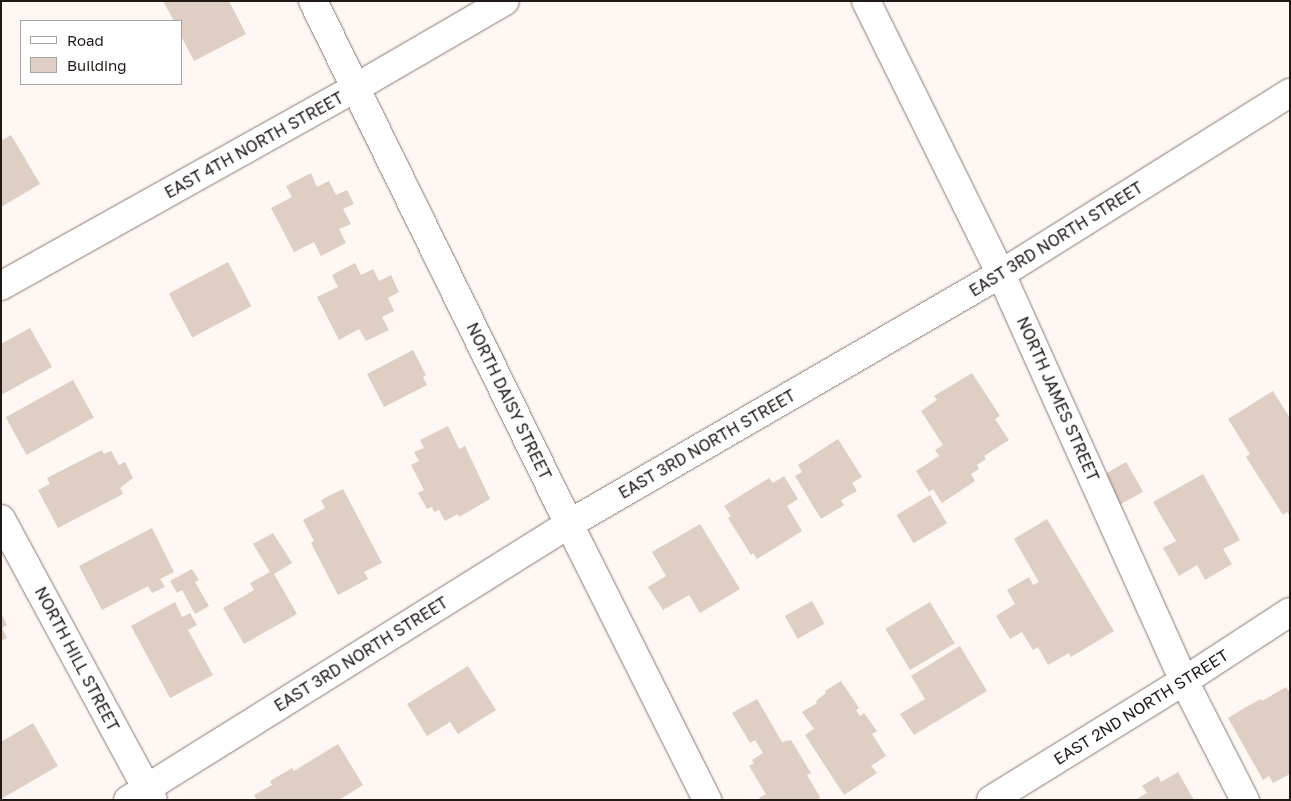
<!DOCTYPE html>
<style>
body{margin:0}
#map{position:relative;width:1291px;height:801px;overflow:hidden;background:#fff7f3;font-family:"Golos Text",sans-serif}
div>[style]{position:absolute}
[style*='--x']{left:calc(var(--x)*1px);top:calc(var(--y)*1px);width:calc(var(--w)*1px);rotate:calc(var(--a)*1deg)}
.building>*{inset:0;background:#decec3;transform-origin:0 0}
.roads{filter:drop-shadow(0 0 1px #897971) drop-shadow(0 0 1px #897971)}
.minor>*{height:28px;margin:-14px;padding:0 14px;transform-origin:14px;border-radius:14px;background:#fff}
span{translate:-50% -50%;white-space:nowrap;text-align:center;line-height:1.15;-webkit-text-stroke:4px #fff;paint-order:stroke}
.street-label{font-size:16px;color:#201916}
.frame{position:absolute;inset:0;border:2px solid #201916;pointer-events:none}
.legend{position:absolute;left:20px;top:20px;width:162px;height:65px;box-sizing:border-box;background:#fff;border:1px solid #a6a3a2;margin:0;padding:6px 9px;list-style:none;font-size:15px;color:#201916}
.legend li{display:flex;align-items:center;gap:10px;height:25px}
.legend b{width:25px;border:1px solid #a6a3a2}
</style>
<div id="map">
<div class="building">
<i style="clip-path:polygon(163px 1px,229px 1px,246px 34px,194px 61px,181px 36px,181px 21px,174px 21px)"></i>
<i style="clip-path:polygon(11px 135px,40px 184px,1px 207px,1px 141px)"></i>
<i style="clip-path:polygon(311px 173px,317px 187px,329px 181px,336px 195px,347px 190px,354px 204px,343px 209px,351px 224px,339px 229px,346px 243px,321px 256px,314px 242px,294px 252px,271px 208px,292px 197px,286px 186px)"></i>
<i style="left:228px;top:262px;width:50px;height:67px;rotate:62deg"></i>
<i style="clip-path:polygon(355px 263px,361px 275px,373px 269px,379px 281px,391px 275px,399px 292px,388px 298px,394px 311px,382px 317px,389px 330px,366px 341px,359px 329px,339px 340px,317px 297px,338px 287px,332px 275px)"></i>
<i style="clip-path:polygon(30px 328px,52px 367px,1px 395px,1px 344px)"></i>
<i style="clip-path:polygon(413px 350px,426px 375px,423px 377px,427px 385px,384px 407px,367px 374px)"></i>
<i style="clip-path:polygon(972px 373px,1000px 416px,995px 419px,1009px 440px,984px 456px,986px 459px,977px 465px,979px 469px,971px 474px,975px 481px,942px 503px,933px 489px,929px 492px,916px 471px,939px 456px,935px 450px,943px 445px,921px 411px,937px 400px,934px 396px)"></i>
<i style="left:73px;top:380px;width:43px;height:77px;rotate:61deg"></i>
<i style="clip-path:polygon(1273px 391px,1290px 418px,1290px 516px,1287px 512px,1283px 515px,1246px 457px,1250px 454px,1228px 419px)"></i>
<i style="clip-path:polygon(448px 426px,459px 449px,465px 446px,490px 499px,459px 517px,458px 514px,445px 521px,439px 510px,434px 512px,432px 507px,427px 509px,418px 493px,424px 490px,411px 465px,419px 461px,414px 452px,424px 448px,420px 440px)"></i>
<i style="clip-path:polygon(838px 439px,862px 477px,852px 483px,857px 491px,841px 500px,844px 505px,821px 519px,795px 476px,802px 472px,798px 465px)"></i>
<i style="clip-path:polygon(102px 450px,104px 454px,111px 451px,119px 465px,125px 462px,133px 478px,120px 488px,123px 494px,58px 528px,38px 490px,50px 484px,47px 478px)"></i>
<i style="left:1126px;top:462px;width:34px;height:33px;rotate:60deg"></i>
<i style="clip-path:polygon(1203px 474px,1240px 540px,1223px 549px,1232px 564px,1205px 580px,1197px 565px,1179px 576px,1163px 548px,1176px 541px,1153px 502px)"></i>
<i style="clip-path:polygon(784px 476px,798px 499px,787px 506px,802px 531px,757px 559px,753px 553px,751px 555px,728px 518px,731px 516px,724px 506px,769px 478px,773px 483px)"></i>
<i style="clip-path:polygon(343px 489px,382px 563px,364px 572px,368px 579px,338px 595px,311px 543px,314px 541px,303px 520px,325px 508px,321px 500px)"></i>
<i style="left:930px;top:495px;width:33px;height:39px;rotate:59deg"></i>
<i style="clip-path:polygon(1047px 519px,1114px 631px,1071px 657px,1069px 653px,1048px 665px,1038px 647px,1033px 650px,1022px 632px,1010px 639px,996px 616px,1015px 604px,1007px 590px,1029px 577px,1033px 585px,1039px 582px,1014px 539px)"></i>
<i style="clip-path:polygon(700px 524px,740px 589px,700px 613px,689px 595px,663px 610px,648px 587px,666px 576px,652px 552px)"></i>
<i style="clip-path:polygon(152px 528px,174px 572px,160px 579px,165px 587px,152px 593px,148px 586px,102px 610px,79px 566px)"></i>
<i style="clip-path:polygon(273px 533px,292px 563px,274px 574px,297px 614px,244px 644px,223px 608px,254px 590px,250px 583px,270px 572px,253px 544px)"></i>
<i style="clip-path:polygon(192px 569px,199px 580px,195px 582px,209px 606px,195px 614px,182px 590px,177px 593px,170px 581px)"></i>
<i style="left:812px;top:601px;width:26px;height:31px;rotate:61deg"></i>
<i style="clip-path:polygon(175px 602px,182px 617px,190px 613px,197px 625px,188px 630px,213px 675px,170px 698px,131px 626px)"></i>
<i style="left:930px;top:602px;width:48px;height:52px;rotate:59deg"></i>
<i style="clip-path:polygon(1px 613px,7px 625px,2px 628px,7px 638px,1px 641px)"></i>
<i style="clip-path:polygon(960px 646px,987px 691px,914px 735px,900px 714px,925px 699px,911px 676px)"></i>
<i style="clip-path:polygon(468px 666px,496px 710px,458px 734px,450px 722px,427px 736px,407px 704px)"></i>
<i style="clip-path:polygon(841px 681px,859px 708px,856px 710px,860px 716px,864px 713px,877px 731px,872px 734px,886px 756px,871px 766px,877px 773px,844px 795px,805px 735px,814px 729px,802px 712px,817px 703px,816px 701px,826px 693px,825px 691px)"></i>
<i style="clip-path:polygon(1286px 687px,1290px 693px,1290px 774px,1273px 783px,1269px 776px,1263px 780px,1228px 718px,1246px 707px,1261px 699px,1262px 701px)"></i>
<i style="clip-path:polygon(757px 699px,782px 742px,791px 740px,811px 773px,807px 775px,820px 797px,819px 800px,760px 800px,759px 798px,766px 794px,749px 766px,754px 763px,752px 760px,763px 753px,755px 740px,750px 743px,732px 713px)"></i>
<i style="clip-path:polygon(33px 723px,58px 766px,1px 799px,1px 742px)"></i>
<i style="clip-path:polygon(338px 744px,363px 785px,339px 800px,257px 800px,254px 795px,272px 785px,270px 781px,292px 768px,294px 771px)"></i>
<i style="clip-path:polygon(1178px 772px,1194px 800px,1135px 800px,1147px 793px,1142px 786px,1158px 776px,1161px 782px)"></i>
</div>
<div class="roads">
<div class="minor">
<i style="--x:313;--y:1;--w:582;--a:63.92"></i>
<i style="--x:569;--y:524;--w:309;--a:63.4"></i>
<i style="--x:866;--y:1;--w:305;--a:63.7"></i>
<i style="--x:1001;--y:274;--w:446;--a:65.8"></i>
<i style="--x:1184;--y:681;--w:134;--a:62.9"></i>
<i style="--x:1;--y:286;--w:406;--a:-29.2"></i>
<i style="--x:355;--y:88;--w:173;--a:-30.1"></i>
<i style="--x:1;--y:519;--w:319;--a:61.6"></i>
<i style="--x:128;--y:800;--w:520;--a:-32.04"></i>
<i style="--x:569;--y:524;--w:499;--a:-30.1"></i>
<i style="--x:1001;--y:274;--w:341;--a:-32.1"></i>
<i style="--x:991;--y:800;--w:227;--a:-31.7"></i>
<i style="--x:1184;--y:681;--w:126;--a:-33.1"></i>
</div>
</div>
<div class="street-label">
<span style="left:254px;top:145px;rotate:-29deg">EAST 4TH NORTH STREET</span>
<span style="left:1056px;top:239px;rotate:-32deg">EAST 3RD NORTH STREET</span>
<span style="left:1058px;top:399px;rotate:66deg">NORTH JAMES STREET</span>
<span style="left:509px;top:401px;rotate:64deg">NORTH DAISY STREET</span>
<span style="left:707px;top:444px;rotate:-30deg">EAST 3RD NORTH STREET</span>
<span style="left:361px;top:654px;rotate:-32deg">EAST 3RD NORTH STREET</span>
<span style="left:77px;top:659px;rotate:62deg">NORTH HILL STREET</span>
<span style="left:1141px;top:707px;rotate:-32deg">EAST 2ND NORTH STREET</span>
</div>
<div class="frame"></div>
<ul class="legend">
<li><b style="height:6px;background:#fff"></b>Road</li>
<li><b style="height:14px;background:#decec3"></b>Building</li>
</ul>
</div>
